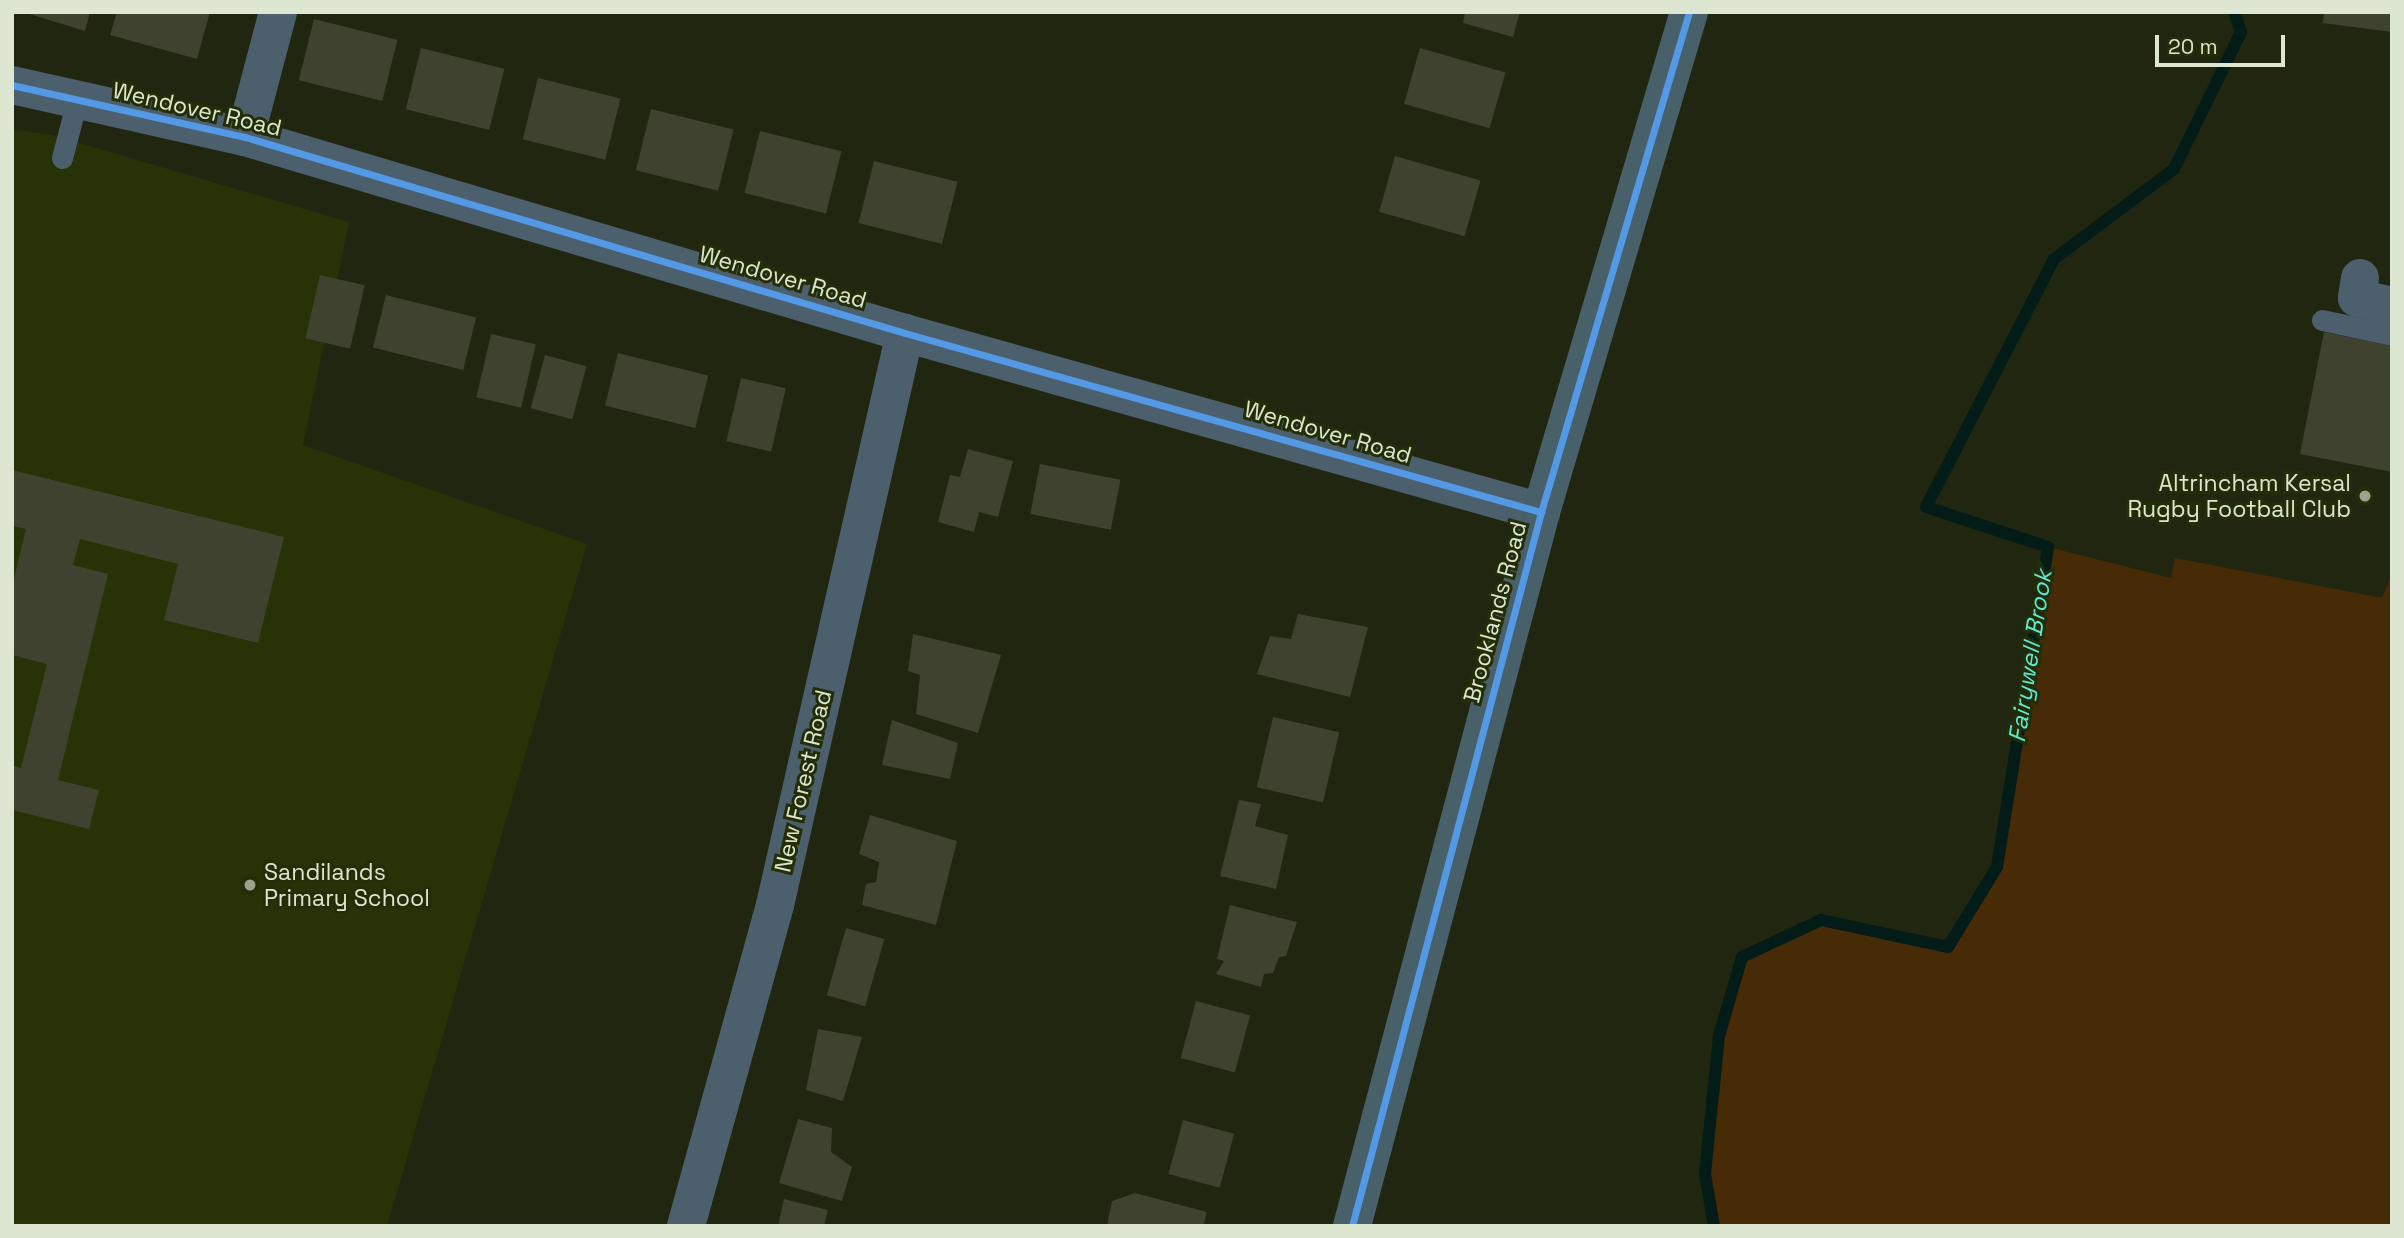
<!DOCTYPE html>
<style>
body{margin:0}
#map{position:relative;width:2404px;height:1238px;overflow:hidden;background:#202610;font-family:"Space Grotesk",sans-serif}
div>[style]{position:absolute}
[style*='--x']{left:calc(var(--x)*1px);top:calc(var(--y)*1px);width:calc(var(--w)*1px);rotate:calc(var(--a)*1deg)}
.built>*{inset:0;background:#273306}
.green>*{inset:0;background:#472b06}
.stream>*{height:12px;margin:-6px;padding:0 6px;transform-origin:6px;border-radius:6px;background:#041c17}
.building>*{inset:0;background:#3f422e;transform-origin:0 0}
.lane>*{height:21px;margin:-10.5px;padding:0 10.5px;transform-origin:10.5px;border-radius:10.5px;background:#4b606c}
.street>*{height:38px;margin:-19px;padding:0 19px;transform-origin:19px;border-radius:19px;background:#4b606c}
.secondary>*{height:38px;margin:-19px;padding:0 19px;transform-origin:19px;border-radius:19px;background:#476069}
.cycleway>*{height:7px;margin:-3.5px;padding:0 3.5px;transform-origin:3.5px;border-radius:3.5px;background:#5399e6}
.dots>*{width:19px;height:19px;translate:-50% -50%;box-sizing:border-box;border:4px solid #232e08;border-radius:50%}
span{translate:-50% -50%;white-space:nowrap;text-align:center;line-height:1.15;-webkit-text-stroke:6px #232e08;paint-order:stroke}
.street-label{font-size:23px;color:#dde6d0}
.poi-label{font-size:23px;color:#dde6d0}
.right{translate:-100% -50%;text-align:right}
.left{translate:0 -50%;text-align:left}
.water-label{font-size:24px;color:#62e7d6;font-style:italic}
.frame{position:absolute;inset:0;border:14px solid #dde6d0;pointer-events:none}
.scale{position:absolute;left:2155px;top:35px;width:130px;height:32px;box-sizing:border-box;border:4px solid #dde6d0;border-top:0;padding-left:9px;font-size:21px;line-height:24px;white-space:nowrap;color:#dde6d0;-webkit-text-stroke:5px #232e08;paint-order:stroke}
</style>
<div id="map">
<div class="built">
<i style="clip-path:polygon(12px 129px,52px 135px,349px 222px,303px 445px,587px 544px,387px 1226px,12px 1226px)"></i>
</div>
<div class="green">
<i style="clip-path:polygon(2048px 547px,2171px 578px,2175px 558px,2382px 598px,2392px 575px,2392px 1226px,1714px 1226px,1705px 1174px,1719px 1036px,1742px 957px,1821px 920px,1947px 947px,1997px 868px)"></i>
</div>
<div class="stream">
<i style="--x:1714;--y:1226;--w:53;--a:-99.8"></i>
<i style="--x:1705;--y:1174;--w:139;--a:-84.2"></i>
<i style="--x:1719;--y:1036;--w:82;--a:-73.8"></i>
<i style="--x:1742;--y:957;--w:87;--a:-25.1"></i>
<i style="--x:1821;--y:920;--w:130;--a:12"></i>
<i style="--x:1948;--y:947;--w:94;--a:-58.5"></i>
<i style="--x:1997;--y:867;--w:324;--a:-80.9"></i>
<i style="--x:2048;--y:547;--w:128;--a:-161.8"></i>
<i style="--x:1926;--y:507;--w:279;--a:-62.7"></i>
<i style="--x:2054;--y:259;--w:150;--a:-36.9"></i>
<i style="--x:2174;--y:169;--w:153;--a:-63.9"></i>
<i style="--x:2241;--y:32;--w:21;--a:-109"></i>
</div>
<div class="building">
<i style="clip-path:polygon(23px 12px,90px 12px,85px 31px)"></i>
<i style="clip-path:polygon(117px 12px,210px 12px,197px 59px,110px 35px)"></i>
<i style="clip-path:polygon(1465px 12px,1520px 12px,1513px 37px,1463px 23px)"></i>
<i style="clip-path:polygon(2324px 12px,2392px 12px,2392px 32px,2323px 23px)"></i>
<i style="left:314px;top:19px;width:86px;height:63px;rotate:14deg"></i>
<i style="left:421px;top:48px;width:86px;height:63px;rotate:14deg"></i>
<i style="left:1420px;top:48px;width:89px;height:58px;rotate:16deg"></i>
<i style="left:538px;top:78px;width:85px;height:63px;rotate:14deg"></i>
<i style="left:651px;top:109px;width:85px;height:63px;rotate:14deg"></i>
<i style="left:760px;top:131px;width:84px;height:64px;rotate:14deg"></i>
<i style="left:1395px;top:156px;width:89px;height:58px;rotate:16deg"></i>
<i style="left:874px;top:161px;width:86px;height:64px;rotate:14deg"></i>
<i style="left:320px;top:275px;width:46px;height:65px;rotate:13deg"></i>
<i style="left:386px;top:295px;width:93px;height:54px;rotate:14deg"></i>
<i style="clip-path:polygon(2324px 332px,2392px 346px,2392px 472px,2300px 454px)"></i>
<i style="left:491px;top:334px;width:46px;height:65px;rotate:13deg"></i>
<i style="left:618px;top:353px;width:93px;height:54px;rotate:14deg"></i>
<i style="left:545px;top:355px;width:43px;height:55px;rotate:15deg"></i>
<i style="left:741px;top:378px;width:46px;height:65px;rotate:13deg"></i>
<i style="clip-path:polygon(968px 449px,1013px 461px,998px 517px,979px 512px,974px 532px,938px 522px,950px 475px,960px 477px)"></i>
<i style="left:1040px;top:464px;width:82px;height:51px;rotate:11deg"></i>
<i style="clip-path:polygon(12px 470px,284px 537px,258px 643px,164px 620px,178px 564px,80px 539px,73px 565px,108px 574px,58px 780px,99px 790px,89px 829px,12px 810px,12px 765px,21px 768px,47px 664px,12px 655px,12px 587px,26px 529px,12px 526px)"></i>
<i style="clip-path:polygon(1298px 614px,1368px 627px,1350px 697px,1257px 674px,1270px 636px,1291px 639px)"></i>
<i style="clip-path:polygon(913px 634px,1001px 655px,978px 733px,916px 714px,920px 675px,908px 671px)"></i>
<i style="left:1273px;top:717px;width:68px;height:72px;rotate:13deg"></i>
<i style="clip-path:polygon(892px 720px,958px 743px,950px 779px,882px 765px)"></i>
<i style="clip-path:polygon(1239px 800px,1261px 804px,1255px 826px,1288px 835px,1276px 889px,1220px 876px)"></i>
<i style="clip-path:polygon(870px 815px,957px 841px,936px 925px,862px 905px,866px 884px,876px 882px,879px 862px,859px 854px)"></i>
<i style="clip-path:polygon(1230px 905px,1297px 922px,1286px 956px,1279px 957px,1273px 973px,1264px 974px,1261px 987px,1216px 974px,1224px 961px,1217px 959px)"></i>
<i style="left:846px;top:928px;width:40px;height:70px;rotate:16deg"></i>
<i style="left:1196px;top:1001px;width:56px;height:59px;rotate:15deg"></i>
<i style="clip-path:polygon(818px 1029px,862px 1037px,843px 1101px,806px 1090px)"></i>
<i style="clip-path:polygon(798px 1119px,832px 1128px,831px 1152px,852px 1167px,842px 1201px,779px 1183px)"></i>
<i style="left:1183px;top:1120px;width:53px;height:56px;rotate:15deg"></i>
<i style="clip-path:polygon(1135px 1193px,1207px 1212px,1203px 1226px,1107px 1226px,1112px 1201px)"></i>
<i style="clip-path:polygon(784px 1199px,828px 1210px,824px 1226px,778px 1226px)"></i>
</div>
<div class="lane">
<i style="--x:62;--y:158;--w:60;--a:-75.5"></i>
<i style="--x:2322;--y:320;--w:72;--a:12.1"></i>
</div>
<div class="street">
<i style="--x:12;--y:85;--w:239;--a:12.6"></i>
<i style="--x:245;--y:137;--w:688;--a:16.54"></i>
<i style="--x:905;--y:333;--w:661;--a:15.72"></i>
<i style="--x:245;--y:137;--w:129;--a:-75.2"></i>
<i style="--x:2360;--y:278;--w:20;--a:99"></i>
<i style="--x:2357;--y:298;--w:36;--a:13"></i>
<i style="--x:686;--y:1226;--w:333;--a:-74.5"></i>
<i style="--x:775;--y:905;--w:587;--a:-77.2"></i>
</div>
<div class="secondary">
<i style="--x:1352;--y:1226;--w:739;--a:-75.17"></i>
<i style="--x:1541;--y:512;--w:521;--a:-73.51"></i>
</div>
<div class="cycleway">
<i style="--x:12;--y:85;--w:239;--a:12.6"></i>
<i style="--x:245;--y:137;--w:688;--a:16.54"></i>
<i style="--x:905;--y:333;--w:661;--a:15.72"></i>
<i style="--x:1352;--y:1226;--w:739;--a:-75.17"></i>
<i style="--x:1541;--y:512;--w:521;--a:-73.51"></i>
</div>
<div class="dots">
<i style="left:2365px;top:496px;background:#9ba38d"></i>
<i style="left:250px;top:885px;background:#9ba38d"></i>
</div>
<div class="street-label">
<span style="left:197px;top:109px;rotate:13deg">Wendover Road</span>
<span style="left:783px;top:277px;rotate:16deg">Wendover Road</span>
<span style="left:1328px;top:432px;rotate:16deg">Wendover Road</span>
<span style="left:1495px;top:612px;rotate:-75deg">Brooklands Road</span>
<span style="left:803px;top:781px;rotate:-77deg">New Forest Road</span>
</div>
<div class="poi-label">
<span class="right" style="left:2351px;top:496px">Altrincham Kersal<br>Rugby Football Club</span>
<span class="left" style="left:264px;top:885px">Sandilands<br>Primary School</span>
</div>
<div class="water-label">
<span style="left:2030px;top:656px;rotate:-81deg">Fairywell Brook</span>
</div>
<div class="frame"></div>
<div class="scale">20 m</div>
</div>
